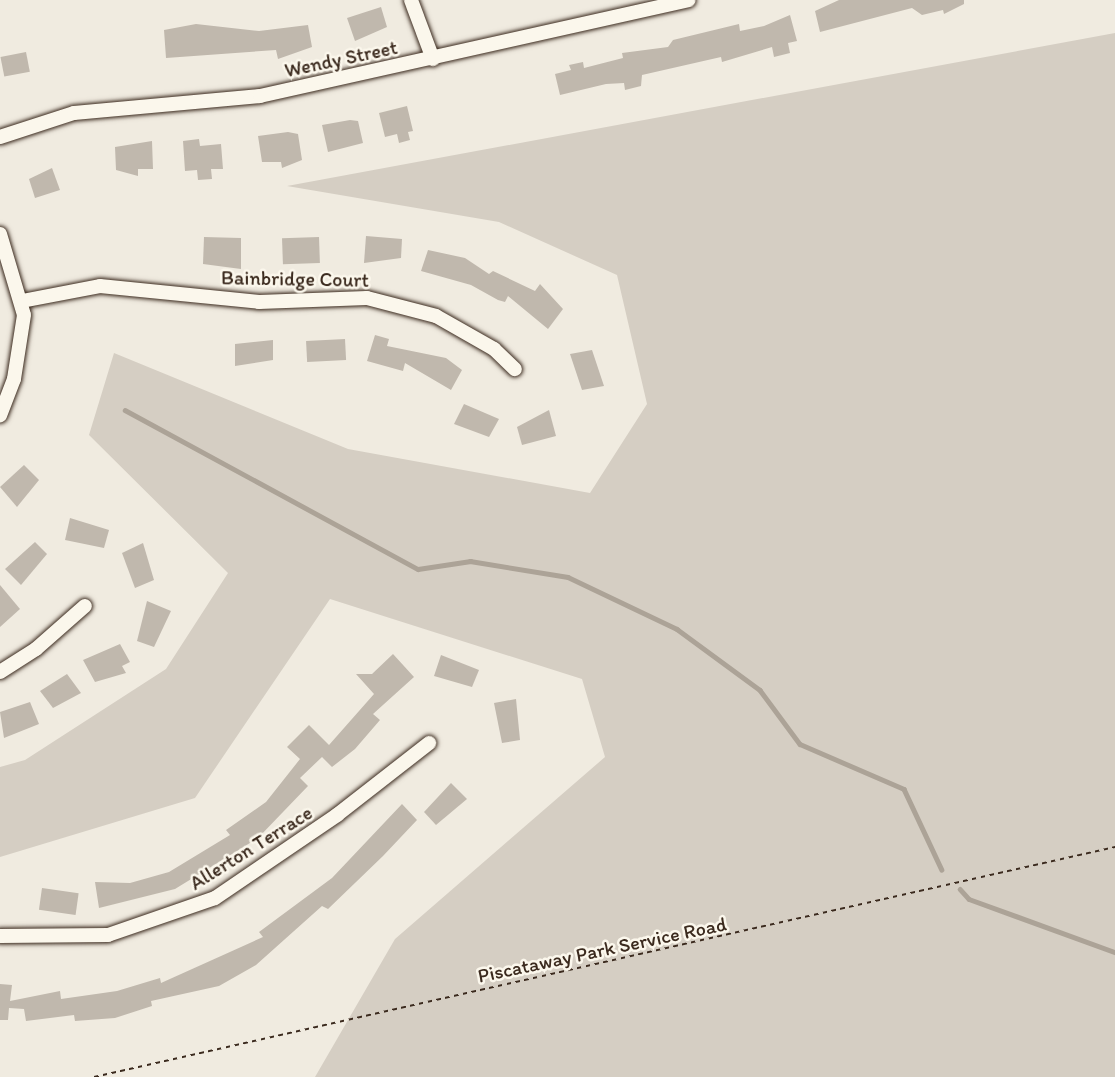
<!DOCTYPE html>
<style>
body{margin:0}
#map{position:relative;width:1115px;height:1077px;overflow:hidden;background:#f0ebe0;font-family:Itim,sans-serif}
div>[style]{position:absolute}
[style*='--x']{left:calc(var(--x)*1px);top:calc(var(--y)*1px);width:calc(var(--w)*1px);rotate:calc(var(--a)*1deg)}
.green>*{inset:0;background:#d5cec3}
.stream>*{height:4.5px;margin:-2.25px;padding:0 2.25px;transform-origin:2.25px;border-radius:2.25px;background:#aca397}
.building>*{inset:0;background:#c0b8ad;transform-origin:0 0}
.path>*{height:2px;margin-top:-1px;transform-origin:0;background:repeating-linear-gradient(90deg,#3b2a1e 0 4.5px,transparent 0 9px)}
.roads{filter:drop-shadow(0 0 2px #3b2a1e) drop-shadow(0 0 2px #3b2a1e)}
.street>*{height:14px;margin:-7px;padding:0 7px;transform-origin:7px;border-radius:7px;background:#fbf7ec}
span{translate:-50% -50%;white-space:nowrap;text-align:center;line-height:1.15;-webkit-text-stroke:5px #fbf7ec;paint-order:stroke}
.street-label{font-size:20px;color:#3b2a1e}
</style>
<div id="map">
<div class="green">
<i style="clip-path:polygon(1115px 33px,1115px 1077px,315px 1077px,395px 939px,605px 757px,582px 679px,330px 599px,195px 798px,0 857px,0 767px,25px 760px,166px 669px,228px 573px,89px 435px,114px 353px,348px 449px,590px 493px,647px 404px,617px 275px,499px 222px,287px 186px)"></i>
</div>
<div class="stream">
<i style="--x:125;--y:410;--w:333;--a:28.5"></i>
<i style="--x:418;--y:569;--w:53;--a:-8.7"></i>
<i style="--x:470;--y:561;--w:99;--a:9.3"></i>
<i style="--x:568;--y:577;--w:121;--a:25.5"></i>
<i style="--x:677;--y:629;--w:103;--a:36.3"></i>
<i style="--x:760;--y:690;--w:67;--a:53.5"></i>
<i style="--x:800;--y:744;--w:113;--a:23.4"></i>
<i style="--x:904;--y:789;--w:89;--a:64.9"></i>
<i style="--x:960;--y:889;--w:13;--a:48"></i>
<i style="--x:969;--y:899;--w:155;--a:20"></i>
</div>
<div class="building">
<i style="clip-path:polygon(839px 0,964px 0,964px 4px,944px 14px,943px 10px,922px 15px,912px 8px,820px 32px,815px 11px)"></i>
<i style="clip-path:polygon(381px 7px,387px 27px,355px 41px,347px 18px)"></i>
<i style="clip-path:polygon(790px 15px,797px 41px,788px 43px,790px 53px,774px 57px,772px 47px,722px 62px,721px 57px,642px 75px,641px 86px,625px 90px,624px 83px,606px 84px,560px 95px,555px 74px,571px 70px,569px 65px,583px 62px,584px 68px,623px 58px,622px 53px,668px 47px,673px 40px,739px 24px,740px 31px,764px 26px)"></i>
<i style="clip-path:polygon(196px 24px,259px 31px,308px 25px,312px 47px,278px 59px,276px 50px,166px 58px,164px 30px)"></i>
<i style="left:26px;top:52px;width:20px;height:26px;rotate:79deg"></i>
<i style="clip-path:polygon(407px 106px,413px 131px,408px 132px,410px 140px,399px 143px,397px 134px,385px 137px,379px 113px)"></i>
<i style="clip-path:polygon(350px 120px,358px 121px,363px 143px,328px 152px,322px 125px)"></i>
<i style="clip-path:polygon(288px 132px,298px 134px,302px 160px,282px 168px,281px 162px,262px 162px,258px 136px)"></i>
<i style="clip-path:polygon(199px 139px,200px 146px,221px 144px,223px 169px,211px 169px,212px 179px,198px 180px,197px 170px,185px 171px,183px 141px)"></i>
<i style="clip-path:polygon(152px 141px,153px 169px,138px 169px,138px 176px,116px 170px,115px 147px)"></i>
<i style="clip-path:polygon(52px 168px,60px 190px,35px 198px,29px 179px)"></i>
<i style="clip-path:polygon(366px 236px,402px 239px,401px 258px,364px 263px)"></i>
<i style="clip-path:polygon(204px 237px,241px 238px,241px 269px,203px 264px)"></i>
<i style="left:319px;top:237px;width:26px;height:37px;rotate:88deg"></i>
<i style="clip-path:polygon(428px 250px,465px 258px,489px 274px,493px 271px,535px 291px,540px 284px,563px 309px,548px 329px,508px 296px,505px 302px,498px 300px,471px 285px,421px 271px)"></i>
<i style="clip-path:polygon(375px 335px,389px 339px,387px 346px,446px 358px,462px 370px,451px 390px,405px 363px,403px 371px,367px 361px)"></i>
<i style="left:345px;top:339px;width:21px;height:39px;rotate:87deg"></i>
<i style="clip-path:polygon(273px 340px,273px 360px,235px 366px,235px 344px)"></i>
<i style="clip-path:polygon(592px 350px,604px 386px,582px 390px,570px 354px)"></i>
<i style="clip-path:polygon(464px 404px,499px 419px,489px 437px,454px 424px)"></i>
<i style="clip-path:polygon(549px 410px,556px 436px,522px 445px,517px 427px)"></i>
<i style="clip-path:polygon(24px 465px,39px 480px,17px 507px,0 487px)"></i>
<i style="clip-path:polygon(70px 518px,109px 530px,104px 548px,65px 540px)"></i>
<i style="clip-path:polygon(35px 542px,47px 554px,21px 585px,5px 569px)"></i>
<i style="clip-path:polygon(143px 543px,154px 580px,135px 588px,122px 553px)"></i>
<i style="clip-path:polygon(0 585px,20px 609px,0 627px)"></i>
<i style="clip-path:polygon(147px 601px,171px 611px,154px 647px,137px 641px)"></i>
<i style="clip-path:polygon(120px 644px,130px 662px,122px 666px,126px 673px,95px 682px,83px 660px)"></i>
<i style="clip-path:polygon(393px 654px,414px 677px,373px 714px,380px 720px,355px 749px,332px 767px,322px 757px,300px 778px,308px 786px,258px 838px,175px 889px,99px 908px,95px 882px,130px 883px,169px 872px,230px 835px,226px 830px,266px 802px,300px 759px,287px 747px,309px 725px,329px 745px,374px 694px,356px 674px,372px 674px)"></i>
<i style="clip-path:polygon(441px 655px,479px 670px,472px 687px,434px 676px)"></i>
<i style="clip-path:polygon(67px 674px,81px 693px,53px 708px,40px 691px)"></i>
<i style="clip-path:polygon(516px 699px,520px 740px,502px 743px,494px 703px)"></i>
<i style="clip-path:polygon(30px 702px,39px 724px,4px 738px,0 712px)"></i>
<i style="clip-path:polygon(451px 783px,467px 799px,436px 825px,424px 812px)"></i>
<i style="clip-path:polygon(402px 804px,417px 820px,383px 856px,328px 909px,322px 906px,256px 965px,219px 986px,151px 1001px,152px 1006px,115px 1018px,75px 1021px,74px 1015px,26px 1021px,24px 1009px,9px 1008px,8px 1020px,0 1020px,0 984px,12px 985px,10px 1001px,60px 991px,61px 999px,117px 991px,160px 978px,161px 983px,263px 937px,259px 932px,332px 878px)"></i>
<i style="left:42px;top:888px;width:37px;height:22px;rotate:8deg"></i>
</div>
<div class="path">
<i style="--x:94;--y:1077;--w:1047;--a:-12.7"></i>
</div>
<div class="roads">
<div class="street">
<i style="--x:411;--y:0;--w:63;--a:69.6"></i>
<i style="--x:0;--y:137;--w:78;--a:-18"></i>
<i style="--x:74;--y:113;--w:187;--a:-5.2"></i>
<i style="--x:260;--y:96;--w:439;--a:-12.6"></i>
<i style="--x:0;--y:234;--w:84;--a:73.5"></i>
<i style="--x:24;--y:315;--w:65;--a:98.9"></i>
<i style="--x:14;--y:379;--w:39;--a:111"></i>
<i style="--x:22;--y:301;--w:79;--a:-10.9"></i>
<i style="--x:100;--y:286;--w:160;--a:5.7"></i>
<i style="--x:259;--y:302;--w:108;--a:-2.1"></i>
<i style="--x:367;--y:298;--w:71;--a:14.6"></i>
<i style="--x:436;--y:316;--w:67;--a:29.6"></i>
<i style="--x:494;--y:349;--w:29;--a:44"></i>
<i style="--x:0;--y:672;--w:43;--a:-32.6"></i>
<i style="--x:36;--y:649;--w:65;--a:-41.3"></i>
<i style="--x:0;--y:936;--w:108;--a:-0.5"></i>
<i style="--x:108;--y:935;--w:113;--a:-19.1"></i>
<i style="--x:215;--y:898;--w:148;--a:-34.2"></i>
<i style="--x:337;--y:815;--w:117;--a:-38"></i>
</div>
</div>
<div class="street-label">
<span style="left:341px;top:59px;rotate:-12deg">Wendy Street</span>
<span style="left:295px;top:279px;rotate:1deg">Bainbridge Court</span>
<span style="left:251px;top:848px;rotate:-32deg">Allerton Terrace</span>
<span style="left:602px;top:950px;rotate:-12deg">Piscataway Park Service Road</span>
</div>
</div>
